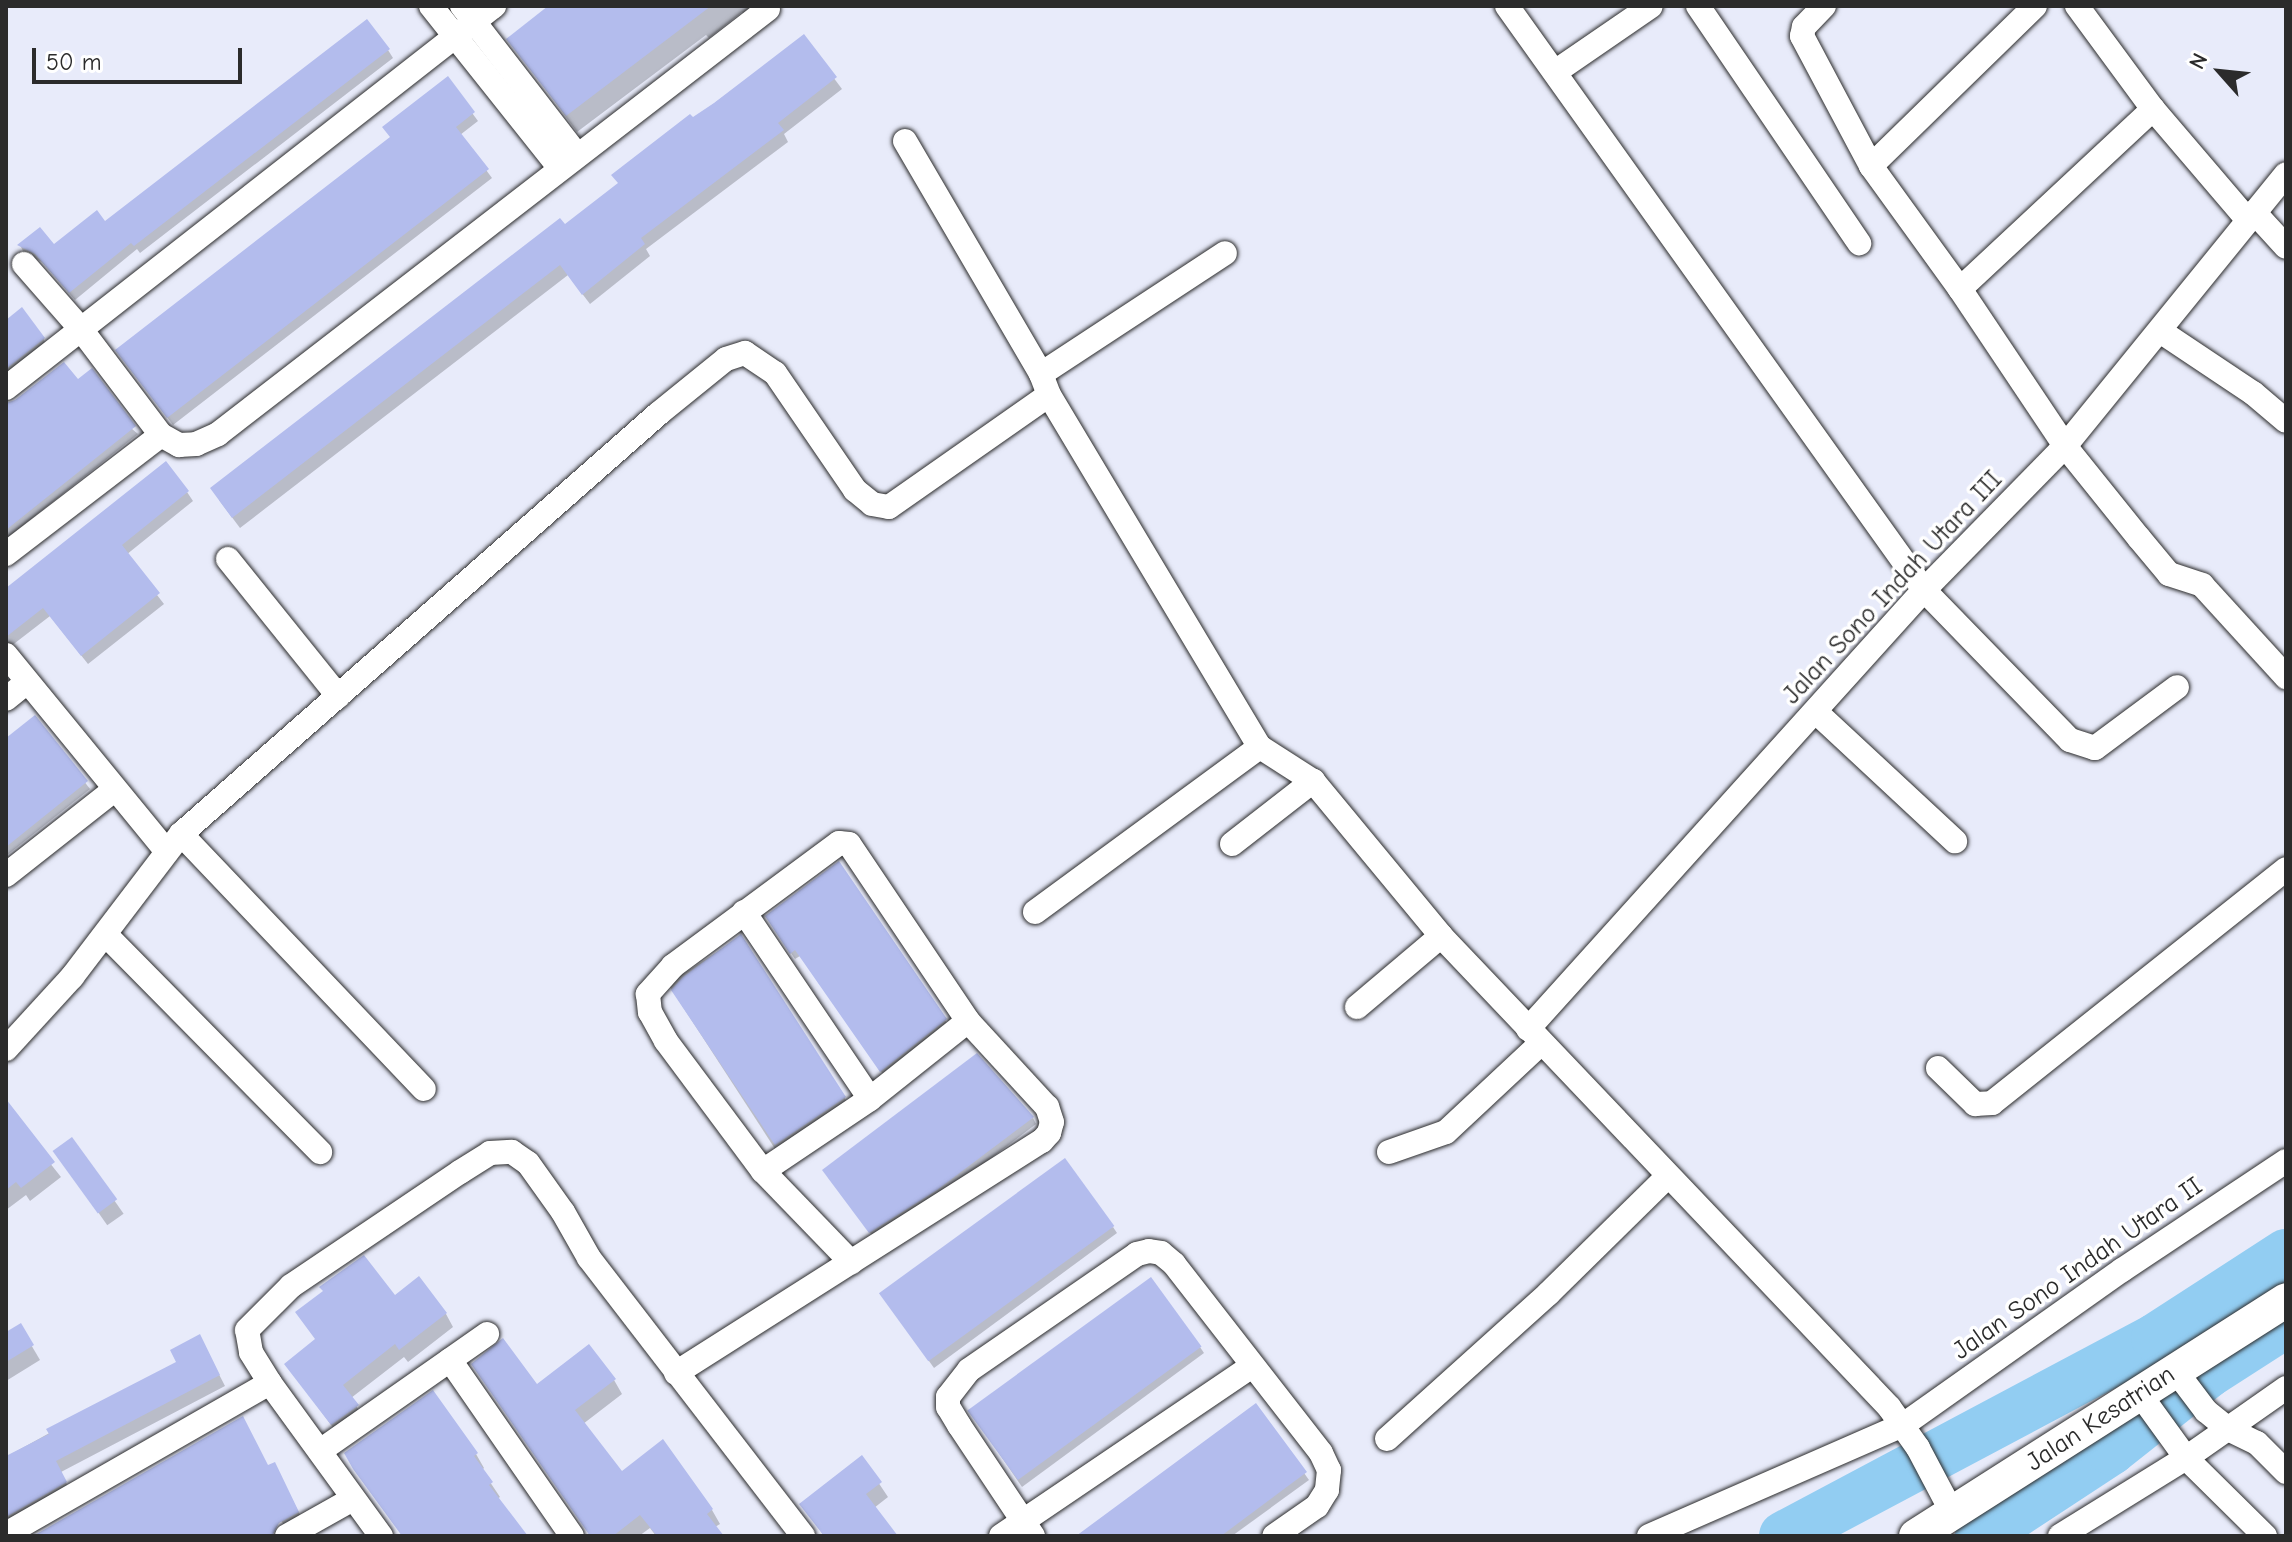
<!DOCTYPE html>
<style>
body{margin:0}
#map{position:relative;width:2292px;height:1542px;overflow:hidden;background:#e8ebfa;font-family:"Comic Neue",sans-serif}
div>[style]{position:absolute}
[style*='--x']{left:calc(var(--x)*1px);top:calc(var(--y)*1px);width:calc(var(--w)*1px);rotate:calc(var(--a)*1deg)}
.shadow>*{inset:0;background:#0003;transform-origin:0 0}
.river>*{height:50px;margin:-25px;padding:0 25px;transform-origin:25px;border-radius:25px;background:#92cdf2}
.building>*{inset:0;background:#b3bced;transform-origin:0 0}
.roads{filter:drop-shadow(0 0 2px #2b2b2b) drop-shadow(0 0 2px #2b2b2b)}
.street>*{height:24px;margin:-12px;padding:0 12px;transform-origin:12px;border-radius:12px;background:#fff}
.secondary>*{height:34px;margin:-17px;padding:0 17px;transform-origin:17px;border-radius:17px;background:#fff}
span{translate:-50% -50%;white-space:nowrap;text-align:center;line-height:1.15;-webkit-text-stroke:7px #fff;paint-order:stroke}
.street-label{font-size:26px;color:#2b2b2b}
.frame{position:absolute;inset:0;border:8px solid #2b2b2b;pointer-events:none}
.north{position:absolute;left:2180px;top:32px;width:80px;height:80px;-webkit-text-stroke:6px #fff;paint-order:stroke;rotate:297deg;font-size:22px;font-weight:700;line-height:32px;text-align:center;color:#2b2b2b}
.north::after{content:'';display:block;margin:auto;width:28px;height:36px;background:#2b2b2b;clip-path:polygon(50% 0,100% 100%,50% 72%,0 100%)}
.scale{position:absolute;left:32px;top:48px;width:210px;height:36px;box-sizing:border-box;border:4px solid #2b2b2b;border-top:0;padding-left:10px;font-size:24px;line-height:28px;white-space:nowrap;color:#2b2b2b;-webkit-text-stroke:6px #fff;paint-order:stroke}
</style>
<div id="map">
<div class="shadow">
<i style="clip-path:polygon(552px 6px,763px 6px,747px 18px,742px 12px,709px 38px,706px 35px,577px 132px,509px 39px)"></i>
<i style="clip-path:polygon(803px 37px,842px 89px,784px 134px,788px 142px,646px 249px,650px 256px,590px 304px,568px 275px,240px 528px,219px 500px,619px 185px,692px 120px)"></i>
<i style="clip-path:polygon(388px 50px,393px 58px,140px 253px,137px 249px,75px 300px,42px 262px,24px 253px,20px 245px,53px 247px,105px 224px)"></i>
<i style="clip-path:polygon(447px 79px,478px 121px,460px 135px,492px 178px,173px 425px,123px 359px,392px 139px)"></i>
<i style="clip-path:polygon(6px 322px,43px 338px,46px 344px,6px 376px)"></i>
<i style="clip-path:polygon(77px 382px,138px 434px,6px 539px,6px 422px)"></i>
<i style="clip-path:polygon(187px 492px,193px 501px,126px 555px,164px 604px,88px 664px,50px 616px,6px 650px,6px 591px)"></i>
<i style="clip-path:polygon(35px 717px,90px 789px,6px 856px,6px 741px)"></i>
<i style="clip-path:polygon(771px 923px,945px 1020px,949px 1026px,885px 1077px,800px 956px,795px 959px)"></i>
<i style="left:740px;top:937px;width:199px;height:86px;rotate:57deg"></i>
<i style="clip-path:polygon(6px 1108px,61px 1177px,30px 1201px,26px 1195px,6px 1210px)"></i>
<i style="clip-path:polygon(1033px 1118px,1036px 1124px,949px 1190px,874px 1238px,828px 1177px)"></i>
<i style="left:72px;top:1140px;width:90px;height:20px;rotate:55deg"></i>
<i style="clip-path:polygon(1113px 1227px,1117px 1233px,934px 1368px,886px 1301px)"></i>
<i style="clip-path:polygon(394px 1298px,446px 1314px,453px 1327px,408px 1362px,404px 1357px,351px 1398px,365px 1420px,340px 1437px,286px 1364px)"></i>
<i style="clip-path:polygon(20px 1326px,40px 1360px,6px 1381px,6px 1334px)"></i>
<i style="clip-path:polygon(205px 1347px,225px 1386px,61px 1472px,71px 1493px,6px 1531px,6px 1457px)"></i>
<i style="clip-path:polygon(1200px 1347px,1204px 1353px,1022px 1487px,975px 1418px)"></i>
<i style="clip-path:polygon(614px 1380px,622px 1394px,583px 1424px,622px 1473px,712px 1510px,720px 1524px,715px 1527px,722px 1536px,656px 1536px,650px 1528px,639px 1536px,591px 1536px,537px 1386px)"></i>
<i style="clip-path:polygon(1256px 1406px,1309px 1480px,1232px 1536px,1080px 1536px)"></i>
<i style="clip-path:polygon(476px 1454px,484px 1468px,482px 1470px,500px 1497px,497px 1499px,524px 1536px,403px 1536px,354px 1467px)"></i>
<i style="clip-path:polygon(862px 1458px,888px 1497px,874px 1508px,895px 1536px,824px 1536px,802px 1504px)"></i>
<i style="clip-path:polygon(268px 1468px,281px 1477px,305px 1525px,289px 1534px,278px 1515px,238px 1536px,36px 1536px)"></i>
</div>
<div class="river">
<i style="--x:1784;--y:1536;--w:421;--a:-28"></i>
<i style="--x:2156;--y:1338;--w:155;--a:-32.9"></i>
<i style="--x:1980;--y:1536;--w:157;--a:-33.3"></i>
<i style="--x:2111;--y:1450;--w:124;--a:-38.4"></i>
<i style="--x:2208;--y:1373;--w:93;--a:-32.7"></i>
</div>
<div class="building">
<i style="clip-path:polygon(548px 6px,711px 6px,566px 116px,506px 39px)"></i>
<i style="clip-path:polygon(367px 19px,390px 49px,134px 246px,131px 243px,69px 293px,35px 254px,17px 245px,40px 227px,54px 244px,97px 210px,105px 221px)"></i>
<i style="clip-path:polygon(804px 34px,837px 77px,778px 123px,784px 130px,641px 238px,645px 244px,582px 295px,560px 265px,232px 518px,210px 488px,560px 218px,565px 224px,618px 183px,611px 175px,690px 114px,693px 117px,714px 103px)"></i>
<i style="clip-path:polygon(448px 76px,475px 112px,456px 127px,489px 169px,167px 418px,115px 350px,390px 137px,382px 127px)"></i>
<i style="clip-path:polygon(22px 307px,45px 338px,6px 369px,6px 320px)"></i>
<i style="clip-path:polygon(64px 362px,78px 379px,92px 368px,136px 426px,6px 530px,6px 403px,15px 400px)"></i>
<i style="clip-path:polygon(166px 461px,189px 491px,122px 545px,160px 593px,81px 656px,43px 608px,6px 637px,6px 588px)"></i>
<i style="clip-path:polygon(35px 715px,88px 781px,6px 847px,6px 738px)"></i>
<i style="clip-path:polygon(839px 861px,947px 1019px,880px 1072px,795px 950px,790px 954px,765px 916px)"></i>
<i style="clip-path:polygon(741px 934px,846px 1097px,775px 1145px,671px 990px,683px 977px)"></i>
<i style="clip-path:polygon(977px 1053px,1034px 1117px,937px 1190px,869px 1233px,822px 1170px)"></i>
<i style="clip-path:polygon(6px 1099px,55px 1162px,21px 1188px,16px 1182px,6px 1190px)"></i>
<i style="left:72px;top:1137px;width:77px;height:24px;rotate:54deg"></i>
<i style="left:1065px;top:1158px;width:84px;height:230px;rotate:54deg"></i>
<i style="clip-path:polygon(364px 1255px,395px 1295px,419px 1276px,447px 1313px,399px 1350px,395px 1344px,343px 1385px,359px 1405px,331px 1425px,284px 1364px,315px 1339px,295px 1312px,323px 1291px,319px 1287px)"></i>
<i style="left:1151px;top:1277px;width:86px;height:227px;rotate:54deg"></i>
<i style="clip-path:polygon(21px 1323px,34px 1345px,6px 1362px,6px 1332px)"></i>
<i style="clip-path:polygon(200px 1334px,220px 1375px,56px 1461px,67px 1482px,6px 1517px,6px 1456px,49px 1434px,46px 1429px,176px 1362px,170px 1350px)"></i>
<i style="clip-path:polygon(503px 1338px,537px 1384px,589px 1344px,616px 1379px,575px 1410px,622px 1471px,663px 1439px,713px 1509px,707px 1514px,724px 1536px,657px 1536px,640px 1515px,613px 1536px,590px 1536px,471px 1364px)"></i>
<i style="clip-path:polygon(433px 1390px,478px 1453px,474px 1456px,493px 1482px,489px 1485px,528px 1536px,402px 1536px,353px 1469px,344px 1453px)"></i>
<i style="clip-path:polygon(1256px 1403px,1307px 1472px,1288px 1486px,1221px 1536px,1076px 1536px)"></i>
<i style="clip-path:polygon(243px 1416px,268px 1465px,275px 1462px,299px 1512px,279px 1523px,272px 1536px,33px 1536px)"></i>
<i style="clip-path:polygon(862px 1455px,882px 1482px,866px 1494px,898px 1536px,824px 1536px,799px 1504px)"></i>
</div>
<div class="roads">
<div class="street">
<i style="--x:431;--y:6;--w:207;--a:51.5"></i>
<i style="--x:462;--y:6;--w:188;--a:52.3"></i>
<i style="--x:1507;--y:6;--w:718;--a:54.47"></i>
<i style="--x:1924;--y:590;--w:209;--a:45.8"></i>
<i style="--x:2070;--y:740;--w:26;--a:18"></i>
<i style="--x:2095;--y:748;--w:102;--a:-36.6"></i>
<i style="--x:1698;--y:6;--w:287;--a:55.8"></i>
<i style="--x:1824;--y:6;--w:29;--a:134"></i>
<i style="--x:1804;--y:27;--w:9;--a:103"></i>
<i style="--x:1802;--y:36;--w:147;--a:62"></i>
<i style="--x:1871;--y:166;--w:152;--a:54.1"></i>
<i style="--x:1960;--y:289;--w:189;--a:56.2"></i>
<i style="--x:2065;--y:446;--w:118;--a:51.2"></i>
<i style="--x:2139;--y:538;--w:47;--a:50.2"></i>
<i style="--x:2169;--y:574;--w:35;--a:18"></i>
<i style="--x:2202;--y:585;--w:125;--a:47.6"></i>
<i style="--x:2077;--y:6;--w:128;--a:53.6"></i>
<i style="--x:2153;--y:109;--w:143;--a:49.5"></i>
<i style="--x:1555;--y:72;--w:116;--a:-34.5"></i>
<i style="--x:905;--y:141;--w:270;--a:59.7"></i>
<i style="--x:1041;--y:374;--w:22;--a:69"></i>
<i style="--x:1049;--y:395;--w:410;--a:59.1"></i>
<i style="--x:1260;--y:747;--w:63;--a:32.7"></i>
<i style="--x:1313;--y:781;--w:201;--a:50.4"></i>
<i style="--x:1441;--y:936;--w:650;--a:46.43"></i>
<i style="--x:1889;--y:1407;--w:50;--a:54.7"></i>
<i style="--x:1918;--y:1448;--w:75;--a:62.1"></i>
<i style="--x:1871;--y:166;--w:229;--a:-44.3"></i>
<i style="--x:2254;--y:212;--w:47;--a:47.6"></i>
<i style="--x:24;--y:264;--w:85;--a:48.8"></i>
<i style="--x:80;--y:328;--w:134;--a:52.9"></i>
<i style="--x:161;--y:435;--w:21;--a:29"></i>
<i style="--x:179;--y:445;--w:17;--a:-3"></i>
<i style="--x:196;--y:444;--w:24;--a:-24"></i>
<i style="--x:218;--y:434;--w:695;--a:-37.69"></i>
<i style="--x:1960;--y:289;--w:264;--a:-43"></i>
<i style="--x:2160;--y:331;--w:112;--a:33.7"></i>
<i style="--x:2253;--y:393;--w:43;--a:40.3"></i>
<i style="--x:1041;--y:374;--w:220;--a:-33.3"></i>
<i style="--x:6;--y:388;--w:620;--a:-38.05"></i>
<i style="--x:6;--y:554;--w:195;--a:-37.5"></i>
<i style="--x:228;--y:559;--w:176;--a:51.2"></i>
<i style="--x:6;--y:655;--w:254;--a:50.7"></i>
<i style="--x:6;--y:699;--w:27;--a:-39"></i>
<i style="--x:1816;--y:712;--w:190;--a:42.9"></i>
<i style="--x:181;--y:834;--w:352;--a:46.4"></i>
<i style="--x:1232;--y:844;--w:103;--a:-37.9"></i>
<i style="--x:6;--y:875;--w:137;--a:-38.2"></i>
<i style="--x:744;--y:912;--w:225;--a:56"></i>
<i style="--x:1035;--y:912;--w:279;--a:-36.3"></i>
<i style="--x:106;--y:935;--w:305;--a:45.4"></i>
<i style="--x:1357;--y:1007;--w:110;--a:-40.2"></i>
<i style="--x:1528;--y:1029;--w:591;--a:-47.95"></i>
<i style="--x:1924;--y:590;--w:202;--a:-45.6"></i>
<i style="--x:2065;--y:446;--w:350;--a:-50.9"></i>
<i style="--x:6;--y:1049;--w:98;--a:-47.5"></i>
<i style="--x:72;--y:977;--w:180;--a:-52.7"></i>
<i style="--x:181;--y:834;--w:636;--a:-41.36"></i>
<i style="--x:658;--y:414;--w:87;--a:-39"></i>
<i style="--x:726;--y:359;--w:20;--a:-18"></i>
<i style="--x:745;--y:353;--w:36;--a:34"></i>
<i style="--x:775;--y:373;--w:142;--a:55.6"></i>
<i style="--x:855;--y:490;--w:22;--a:39"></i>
<i style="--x:872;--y:504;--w:17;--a:10"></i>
<i style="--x:889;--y:507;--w:195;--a:-35"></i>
<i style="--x:1938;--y:1068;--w:52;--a:44.2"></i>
<i style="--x:1975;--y:1104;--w:17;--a:-3"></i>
<i style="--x:1992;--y:1103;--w:376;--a:-38.5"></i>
<i style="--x:1389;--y:1152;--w:60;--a:-19.3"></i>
<i style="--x:1446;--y:1132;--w:130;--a:-43.1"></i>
<i style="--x:763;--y:1171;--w:129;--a:-33.9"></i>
<i style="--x:870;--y:1099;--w:125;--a:-38.5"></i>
<i style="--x:450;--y:1360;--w:214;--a:55.3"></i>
<i style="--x:2175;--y:1370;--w:51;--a:52.9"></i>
<i style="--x:2206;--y:1411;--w:28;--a:39"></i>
<i style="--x:2228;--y:1429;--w:32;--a:26"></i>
<i style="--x:2257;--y:1443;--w:41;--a:45"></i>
<i style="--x:676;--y:1373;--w:433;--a:-32.4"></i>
<i style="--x:1042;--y:1141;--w:11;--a:-49"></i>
<i style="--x:1049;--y:1133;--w:11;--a:-75"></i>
<i style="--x:1052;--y:1122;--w:16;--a:-108"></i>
<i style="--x:1047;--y:1107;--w:117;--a:-132.6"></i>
<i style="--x:968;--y:1021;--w:213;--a:-123.9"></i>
<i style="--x:849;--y:844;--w:10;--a:-174"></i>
<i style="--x:839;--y:843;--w:207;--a:143.5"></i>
<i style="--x:673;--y:966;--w:38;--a:132"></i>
<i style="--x:648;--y:994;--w:18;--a:84"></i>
<i style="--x:650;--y:1012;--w:33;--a:61"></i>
<i style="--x:666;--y:1041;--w:162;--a:53.3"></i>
<i style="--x:763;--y:1171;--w:127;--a:46"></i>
<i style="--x:2139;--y:1393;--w:80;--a:54.1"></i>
<i style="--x:2186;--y:1458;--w:111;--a:44.6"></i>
<i style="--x:1387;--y:1439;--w:218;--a:-42"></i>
<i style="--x:1549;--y:1293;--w:167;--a:-44.5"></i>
<i style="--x:320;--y:1451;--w:204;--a:-35"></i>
<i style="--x:6;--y:1534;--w:304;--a:-29.8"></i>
<i style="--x:287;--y:1536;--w:76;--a:-29.3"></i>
<i style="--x:381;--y:1536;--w:189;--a:-126"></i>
<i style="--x:270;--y:1383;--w:36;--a:-122"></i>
<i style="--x:251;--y:1352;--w:22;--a:-100"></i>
<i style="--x:247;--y:1330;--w:62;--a:-45"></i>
<i style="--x:291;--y:1286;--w:204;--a:-34"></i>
<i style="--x:460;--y:1172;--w:36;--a:-32"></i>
<i style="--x:490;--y:1153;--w:22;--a:-3"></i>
<i style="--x:512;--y:1152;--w:19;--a:35"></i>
<i style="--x:528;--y:1163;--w:60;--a:54.5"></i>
<i style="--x:563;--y:1212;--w:53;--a:60.5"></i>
<i style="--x:589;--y:1258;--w:351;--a:52.4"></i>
<i style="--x:1001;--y:1536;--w:303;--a:-34.1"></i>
<i style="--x:1033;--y:1536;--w:133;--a:-123.7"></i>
<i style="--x:959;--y:1425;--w:21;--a:-121"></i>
<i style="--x:948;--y:1407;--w:10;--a:-90"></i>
<i style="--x:948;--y:1397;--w:34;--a:-52"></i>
<i style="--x:969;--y:1370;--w:204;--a:-34.6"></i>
<i style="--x:1137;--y:1254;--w:12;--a:-14"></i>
<i style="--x:1149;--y:1251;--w:12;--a:9"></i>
<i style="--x:1161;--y:1253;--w:17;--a:40"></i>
<i style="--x:1174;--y:1264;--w:239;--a:52.1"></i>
<i style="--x:1321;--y:1453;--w:19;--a:65"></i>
<i style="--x:1329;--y:1470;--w:20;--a:96"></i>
<i style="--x:1327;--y:1490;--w:19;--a:122"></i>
<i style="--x:1317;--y:1506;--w:52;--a:145.1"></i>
<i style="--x:1649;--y:1536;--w:277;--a:-23.6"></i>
<i style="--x:1903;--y:1425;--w:268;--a:-35.3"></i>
<i style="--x:2122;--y:1270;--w:197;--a:-33.6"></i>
<i style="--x:2060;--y:1536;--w:148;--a:-31.8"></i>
<i style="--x:2186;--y:1458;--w:122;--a:-35"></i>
</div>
<div class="secondary">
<i style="--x:1916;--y:1536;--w:439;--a:-32.5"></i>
</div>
</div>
<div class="street-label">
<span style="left:1893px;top:588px;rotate:-47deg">Jalan Sono Indah Utara III</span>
<span style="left:2078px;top:1269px;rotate:-35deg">Jalan Sono Indah Utara II</span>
<span style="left:2101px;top:1419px;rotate:-33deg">Jalan Kesatrian</span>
</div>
<div class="frame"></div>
<div class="north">N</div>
<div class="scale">50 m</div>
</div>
